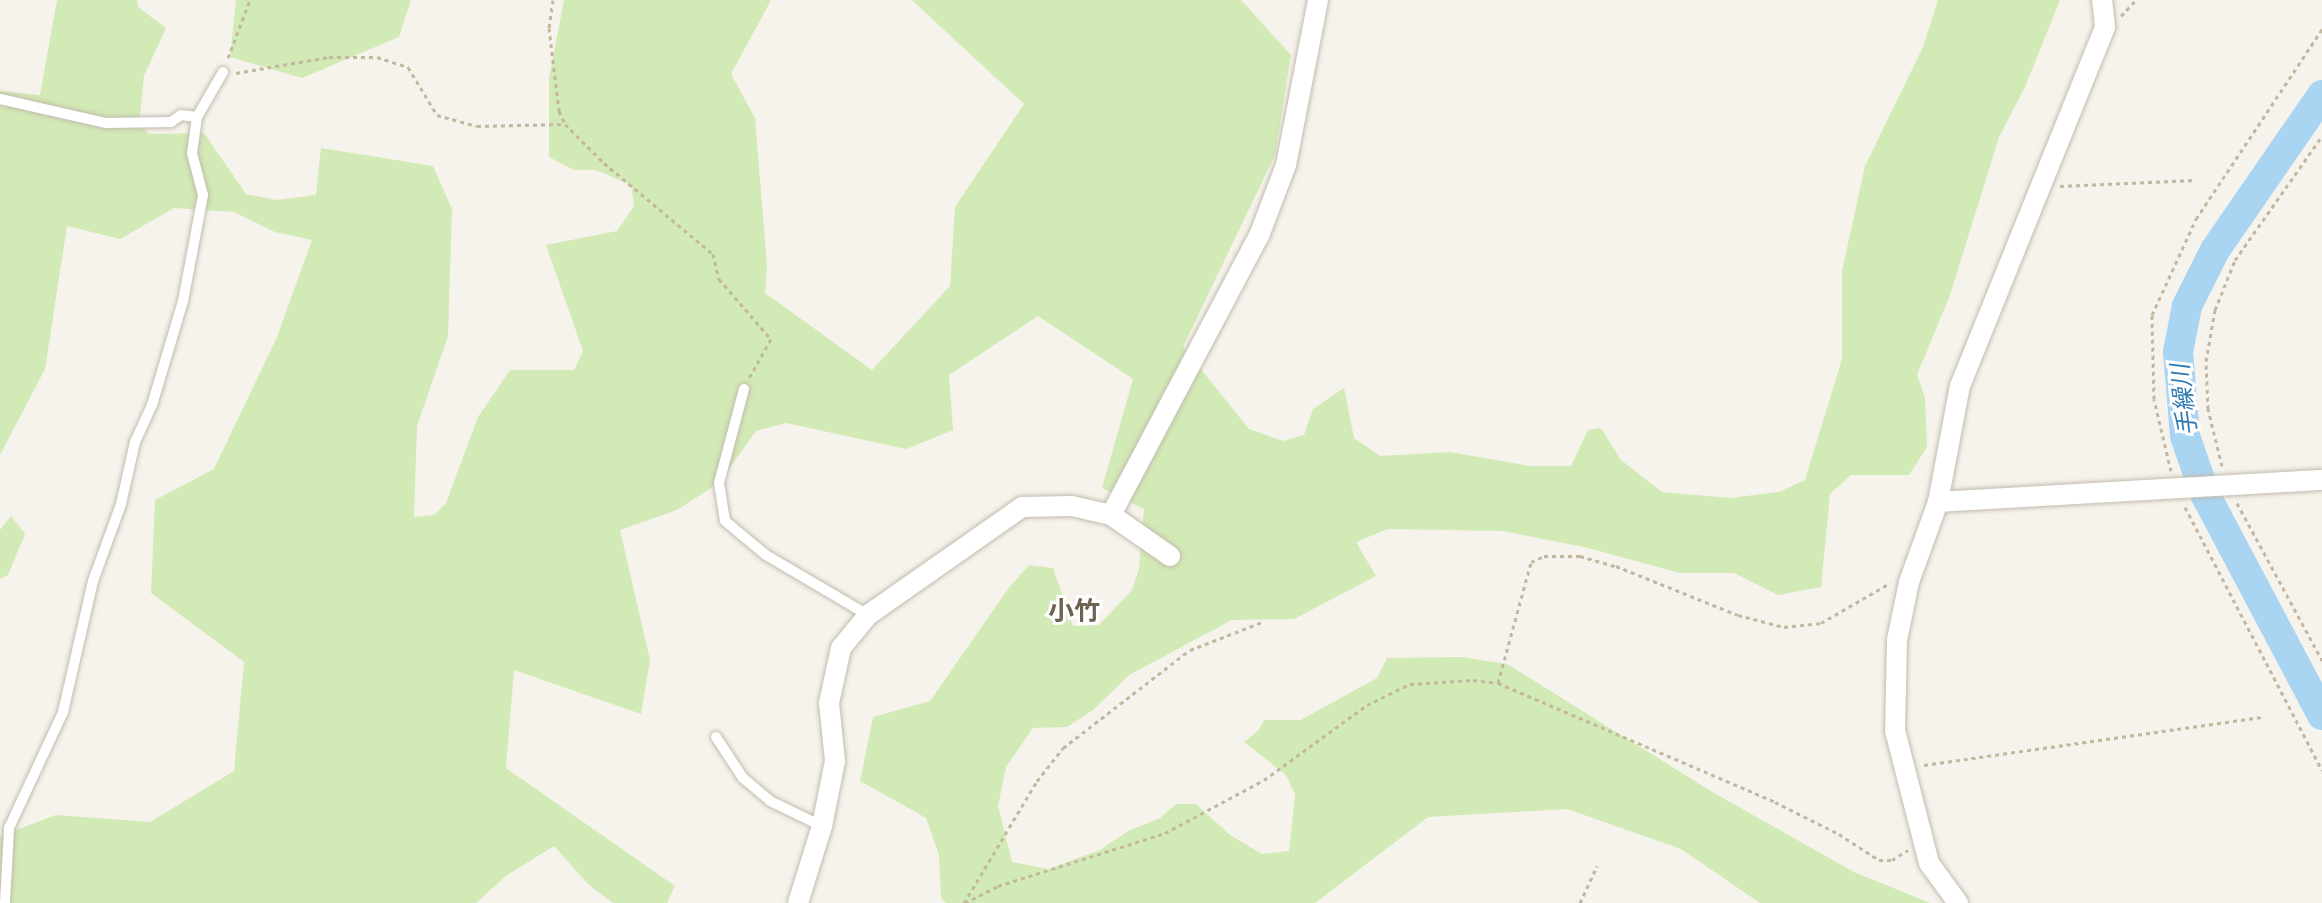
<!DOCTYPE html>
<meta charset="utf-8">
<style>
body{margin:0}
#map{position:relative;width:2322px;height:903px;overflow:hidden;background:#f6f3ec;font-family:Ubuntu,"Noto Sans JP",sans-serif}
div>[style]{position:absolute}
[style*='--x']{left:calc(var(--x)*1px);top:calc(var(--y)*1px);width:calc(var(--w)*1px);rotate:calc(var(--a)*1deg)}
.green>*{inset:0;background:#d2eab5}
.river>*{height:30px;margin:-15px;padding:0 15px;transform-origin:15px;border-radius:15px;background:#a9d4f2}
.path>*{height:3px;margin-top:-1.5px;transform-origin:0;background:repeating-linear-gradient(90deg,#c4b79f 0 4px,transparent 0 8px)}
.roads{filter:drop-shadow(0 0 2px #c2bbae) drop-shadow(0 0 2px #c2bbae)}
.service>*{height:10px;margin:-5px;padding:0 5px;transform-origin:5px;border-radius:5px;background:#fff}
.minor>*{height:20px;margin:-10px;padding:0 10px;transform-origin:10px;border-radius:10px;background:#fff}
span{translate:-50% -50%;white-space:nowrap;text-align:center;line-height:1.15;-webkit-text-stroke:6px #fff;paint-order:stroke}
.water-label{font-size:24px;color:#2e7ab2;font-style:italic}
.quarter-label{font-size:26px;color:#6e6250;font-weight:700}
</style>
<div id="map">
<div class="green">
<i style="clip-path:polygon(57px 0,137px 0,138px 7px,166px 28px,144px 76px,139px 125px,149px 134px,204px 133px,246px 194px,276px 200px,316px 195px,321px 148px,433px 166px,452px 209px,448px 336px,417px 426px,414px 517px,434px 515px,446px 503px,478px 417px,510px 370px,574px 370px,583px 351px,546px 245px,617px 231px,634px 206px,631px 185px,596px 170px,574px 170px,549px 157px,549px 78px,564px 0,771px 0,731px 74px,755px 118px,767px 266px,765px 293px,872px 370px,950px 286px,955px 207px,1024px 104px,912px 0,1241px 0,1291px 55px,1275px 155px,1183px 347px,1249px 429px,1283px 441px,1304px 435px,1313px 409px,1344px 388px,1354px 438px,1380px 456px,1450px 452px,1530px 466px,1571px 466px,1588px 430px,1601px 428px,1621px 460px,1662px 492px,1730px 498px,1779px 492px,1805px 480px,1842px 359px,1842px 271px,1865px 166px,1923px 47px,1938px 0,2060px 0,2025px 87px,1999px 137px,1950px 295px,1917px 375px,1925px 398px,1927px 447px,1909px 475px,1851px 475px,1830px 494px,1821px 587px,1778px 595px,1734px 573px,1680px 573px,1584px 547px,1503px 531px,1388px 529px,1356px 542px,1376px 576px,1294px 619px,1232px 620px,1129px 675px,1093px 710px,1067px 727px,1033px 728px,1006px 767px,998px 806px,1012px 862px,1048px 869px,1100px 850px,1128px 831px,1160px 818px,1176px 804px,1196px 804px,1230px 835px,1262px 854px,1289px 851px,1295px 794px,1286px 775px,1244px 742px,1259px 730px,1264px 720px,1301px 720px,1377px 678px,1387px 658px,1461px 657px,1507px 664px,1714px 793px,1854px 872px,1930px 903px,1760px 903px,1681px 849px,1567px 809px,1428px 817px,1315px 903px,946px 903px,941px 898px,939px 855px,926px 818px,860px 781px,873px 717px,930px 701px,1008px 589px,1029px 565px,1053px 568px,1073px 626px,1099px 625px,1132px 590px,1139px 569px,1144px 509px,1102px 488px,1133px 379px,1038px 316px,949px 375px,953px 430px,906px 449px,786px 423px,756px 431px,719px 483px,677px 510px,620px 530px,650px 660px,641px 714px,514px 670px,506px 768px,675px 886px,667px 903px,613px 903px,589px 885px,554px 846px,507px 875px,476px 903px,0 903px,0 836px,56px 815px,150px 822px,234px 771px,244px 662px,151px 593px,155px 500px,214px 469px,277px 337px,312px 240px,275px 232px,234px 212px,174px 208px,120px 239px,67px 226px,45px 369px,0 455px,0 91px,40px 95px)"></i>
<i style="clip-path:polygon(236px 0,411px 0,399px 37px,302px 78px,230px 57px)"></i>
<i style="clip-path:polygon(11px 516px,25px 534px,8px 575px,0 579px,0 530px)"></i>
</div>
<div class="river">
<i style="--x:2322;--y:95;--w:188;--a:124.6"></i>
<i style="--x:2215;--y:250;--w:63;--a:116.6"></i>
<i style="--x:2187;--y:306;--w:47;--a:101.1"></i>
<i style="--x:2178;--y:352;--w:84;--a:85.2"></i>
<i style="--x:2185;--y:436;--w:61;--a:71"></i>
<i style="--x:2205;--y:494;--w:250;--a:62.1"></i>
</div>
<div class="path">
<i style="--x:553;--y:0;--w:28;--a:98"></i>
<i style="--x:549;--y:28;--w:84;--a:83.1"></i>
<i style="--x:559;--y:111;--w:14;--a:65"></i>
<i style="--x:565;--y:124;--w:55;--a:45"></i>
<i style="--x:604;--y:163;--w:142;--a:39.9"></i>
<i style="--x:713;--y:254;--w:26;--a:77"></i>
<i style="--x:719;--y:279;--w:79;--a:49.1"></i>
<i style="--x:771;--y:339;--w:45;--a:119.4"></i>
<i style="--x:2121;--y:16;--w:22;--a:-47"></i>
<i style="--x:228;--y:58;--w:62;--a:-69.2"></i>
<i style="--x:236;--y:73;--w:94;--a:-9.8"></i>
<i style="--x:329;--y:57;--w:48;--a:0"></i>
<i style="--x:377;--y:57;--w:33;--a:18"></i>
<i style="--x:408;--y:67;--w:56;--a:58.9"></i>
<i style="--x:437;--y:115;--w:41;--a:15.4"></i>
<i style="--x:477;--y:126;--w:88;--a:-1.3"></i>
<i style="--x:2060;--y:186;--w:135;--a:-2.5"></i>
<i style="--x:2222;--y:466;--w:59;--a:-103.8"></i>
<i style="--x:2208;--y:409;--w:48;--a:-92.4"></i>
<i style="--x:2206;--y:361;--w:52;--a:-80"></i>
<i style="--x:2215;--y:310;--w:54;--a:-68.2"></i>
<i style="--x:2235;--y:260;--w:151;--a:-54.9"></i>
<i style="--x:2171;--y:471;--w:74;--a:-103.3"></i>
<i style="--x:2154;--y:399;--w:84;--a:-91.4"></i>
<i style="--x:2152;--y:315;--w:106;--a:-65.4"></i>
<i style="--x:2196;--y:219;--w:228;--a:-56.4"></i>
<i style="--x:2237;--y:503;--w:179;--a:61.6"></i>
<i style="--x:2185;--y:507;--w:297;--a:62.5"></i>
<i style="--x:1498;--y:683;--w:301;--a:23.2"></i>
<i style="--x:1775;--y:802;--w:72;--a:26.6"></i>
<i style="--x:1839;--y:834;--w:48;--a:33"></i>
<i style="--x:1879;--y:860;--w:13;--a:0"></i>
<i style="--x:1892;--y:860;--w:19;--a:-32"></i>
<i style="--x:1924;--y:765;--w:341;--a:-8.1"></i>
<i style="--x:964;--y:903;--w:142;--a:-59.1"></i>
<i style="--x:1037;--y:781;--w:42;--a:-51.8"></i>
<i style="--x:1063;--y:748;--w:160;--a:-37.7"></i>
<i style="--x:1190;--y:650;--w:77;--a:-21.3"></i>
<i style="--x:965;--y:903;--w:37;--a:-27"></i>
<i style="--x:998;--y:886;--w:175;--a:-17.6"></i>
<i style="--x:1165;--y:833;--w:112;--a:-28.2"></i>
<i style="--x:1264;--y:780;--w:127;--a:-36.1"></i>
<i style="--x:1367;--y:705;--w:48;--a:-26"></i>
<i style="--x:1410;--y:684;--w:63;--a:-3.6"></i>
<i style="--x:1473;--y:680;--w:25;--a:7"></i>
<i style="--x:1498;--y:683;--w:125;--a:-74.7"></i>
<i style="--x:1531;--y:562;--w:14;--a:-25"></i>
<i style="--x:1544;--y:556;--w:36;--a:0"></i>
<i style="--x:1580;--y:556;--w:37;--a:16"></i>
<i style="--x:1616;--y:566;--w:131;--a:21.9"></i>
<i style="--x:1738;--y:615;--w:48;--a:14.6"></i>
<i style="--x:1784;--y:627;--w:37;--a:-6"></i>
<i style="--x:1821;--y:623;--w:80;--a:-30.1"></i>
<i style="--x:1580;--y:903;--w:41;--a:-65.3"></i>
</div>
<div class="roads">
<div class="service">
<i style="--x:0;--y:99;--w:109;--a:12.8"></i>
<i style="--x:106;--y:123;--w:65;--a:-0.9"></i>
<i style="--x:171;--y:122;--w:12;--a:-35"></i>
<i style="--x:181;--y:115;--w:16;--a:7"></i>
<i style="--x:744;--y:389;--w:97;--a:104.9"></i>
<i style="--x:719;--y:483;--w:38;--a:81"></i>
<i style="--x:725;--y:521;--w:53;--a:39.7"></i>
<i style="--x:766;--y:555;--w:118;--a:30.5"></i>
<i style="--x:716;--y:737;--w:49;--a:56.6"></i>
<i style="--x:743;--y:778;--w:35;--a:40"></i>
<i style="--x:770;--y:801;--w:58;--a:25.7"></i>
<i style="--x:5;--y:903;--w:75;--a:-86.9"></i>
<i style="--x:9;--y:828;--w:128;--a:-65"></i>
<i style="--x:63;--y:712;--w:134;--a:-77.1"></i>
<i style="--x:93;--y:581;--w:82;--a:-70"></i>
<i style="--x:121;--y:504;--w:64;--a:-77.3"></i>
<i style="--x:135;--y:442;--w:41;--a:-65.3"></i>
<i style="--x:152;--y:405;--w:109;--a:-73.4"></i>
<i style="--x:183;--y:301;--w:108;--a:-79.3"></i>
<i style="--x:203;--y:195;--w:43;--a:-104.7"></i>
<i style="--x:192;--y:153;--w:36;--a:-82"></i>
<i style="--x:197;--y:117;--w:52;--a:-60"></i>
</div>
<div class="minor">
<i style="--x:1938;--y:502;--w:118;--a:-79.3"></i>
<i style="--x:1960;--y:386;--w:387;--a:-68"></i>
<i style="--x:2105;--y:27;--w:27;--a:-96"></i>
<i style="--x:1111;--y:515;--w:316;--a:-62.1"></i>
<i style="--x:1259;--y:236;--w:76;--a:-69.2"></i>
<i style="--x:1286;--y:165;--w:168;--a:-79"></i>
<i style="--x:798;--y:903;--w:81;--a:-72.7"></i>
<i style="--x:822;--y:826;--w:66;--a:-78.7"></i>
<i style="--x:835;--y:761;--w:58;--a:-95.9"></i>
<i style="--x:829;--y:703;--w:56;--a:-77.7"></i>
<i style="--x:841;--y:648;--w:43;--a:-50.7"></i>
<i style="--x:868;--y:615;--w:188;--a:-35"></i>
<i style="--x:1022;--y:507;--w:50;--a:-1.1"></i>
<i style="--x:1072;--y:506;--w:40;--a:13"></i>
<i style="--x:1111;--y:515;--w:72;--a:34.8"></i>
<i style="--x:1958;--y:903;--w:49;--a:-125.9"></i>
<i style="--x:1929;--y:863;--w:136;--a:-104.4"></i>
<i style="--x:1895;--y:731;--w:91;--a:-88.7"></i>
<i style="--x:1897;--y:640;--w:59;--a:-78.3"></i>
<i style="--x:1909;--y:582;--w:85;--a:-70.1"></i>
<i style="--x:1938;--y:502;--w:385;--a:-3.3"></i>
</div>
</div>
<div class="water-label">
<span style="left:2184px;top:400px;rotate:-97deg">手繰川</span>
</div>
<div class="quarter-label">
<span style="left:1074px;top:611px">小竹</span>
</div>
</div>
